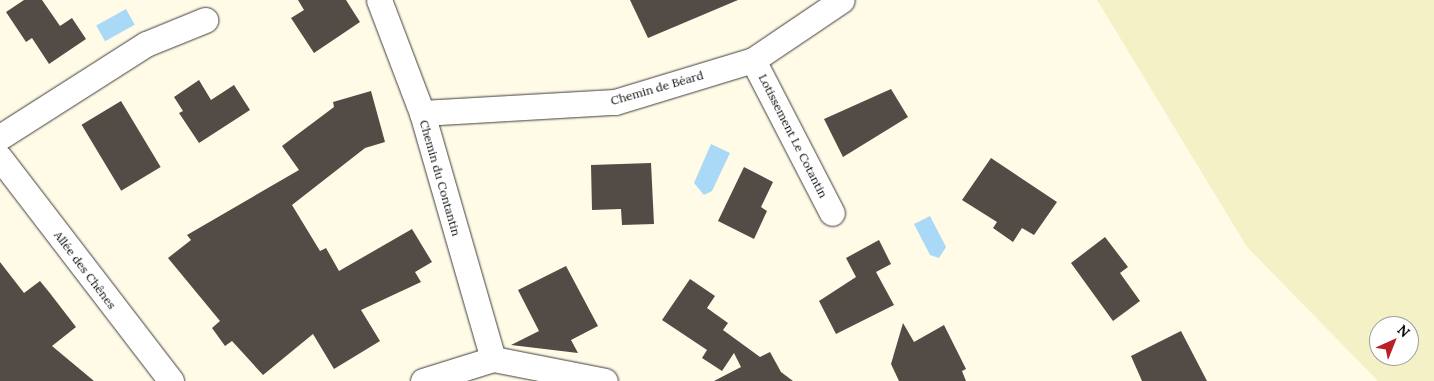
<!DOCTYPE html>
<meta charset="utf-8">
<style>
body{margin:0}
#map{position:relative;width:1434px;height:381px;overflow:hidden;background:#fffbe6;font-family:Lora,serif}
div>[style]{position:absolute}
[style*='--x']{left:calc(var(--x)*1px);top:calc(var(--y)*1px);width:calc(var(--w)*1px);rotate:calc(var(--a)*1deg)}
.farmland>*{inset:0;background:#f4f1c7}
.water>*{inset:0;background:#aad8f7;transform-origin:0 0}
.building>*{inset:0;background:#524b46;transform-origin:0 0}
.roads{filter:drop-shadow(0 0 1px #3d3d3d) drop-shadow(0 0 1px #3d3d3d)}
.street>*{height:25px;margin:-12.5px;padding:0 12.5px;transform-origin:12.5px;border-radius:12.5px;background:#fff}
span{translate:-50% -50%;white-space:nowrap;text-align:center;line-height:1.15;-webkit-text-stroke:5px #fff;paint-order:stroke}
.street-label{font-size:12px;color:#0a0a0a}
.north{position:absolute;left:1369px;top:316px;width:50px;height:50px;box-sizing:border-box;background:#fff;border:1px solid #9d9d9d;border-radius:50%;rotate:44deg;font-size:14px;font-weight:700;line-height:20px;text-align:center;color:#0a0a0a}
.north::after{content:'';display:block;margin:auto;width:18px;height:22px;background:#bb2024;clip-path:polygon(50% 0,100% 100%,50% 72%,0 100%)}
</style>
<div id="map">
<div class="farmland">
<i style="clip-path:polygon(evenodd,1097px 0,1434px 0,1434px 381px,1378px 381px,1247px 247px,1097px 0,1379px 326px,1409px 326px,1409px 356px,1379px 356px,1379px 326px)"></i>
</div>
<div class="water">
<i style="left:126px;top:9px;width:18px;height:34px;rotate:61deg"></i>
<i style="clip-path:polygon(711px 144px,730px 153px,712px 191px,704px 195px,694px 183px)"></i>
<i style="clip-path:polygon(930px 216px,946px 247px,939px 258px,930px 255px,914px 224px)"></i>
</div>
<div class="building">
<i style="clip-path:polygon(24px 0,42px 0,60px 26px,72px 18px,86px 39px,49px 64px,32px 38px,26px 42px,6px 12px)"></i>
<i style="clip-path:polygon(298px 0,346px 0,360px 22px,314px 53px,291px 18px,304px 10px)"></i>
<i style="clip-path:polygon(630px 0,738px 0,648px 38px)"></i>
<i style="clip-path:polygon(199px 80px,211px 100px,234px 85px,250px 110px,199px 143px,179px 113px,183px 111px,174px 97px)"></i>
<i style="clip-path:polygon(891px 89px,908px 117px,843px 157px,824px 119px)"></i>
<i style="clip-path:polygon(371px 91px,385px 142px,365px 148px,292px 205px,320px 251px,326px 248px,339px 271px,412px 229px,432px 262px,415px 272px,421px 282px,361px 310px,380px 341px,334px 369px,313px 334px,263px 375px,232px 341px,225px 346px,212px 328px,220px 321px,168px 258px,191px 240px,187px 235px,299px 170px,282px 146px,334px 107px,333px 102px)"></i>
<i style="left:121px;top:101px;width:77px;height:46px;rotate:59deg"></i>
<i style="clip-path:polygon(991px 158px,1057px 202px,1034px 235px,1022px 228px,1013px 242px,993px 228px,997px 222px,962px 200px)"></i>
<i style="clip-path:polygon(651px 163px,654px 224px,622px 225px,621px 209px,592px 210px,591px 165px)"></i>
<i style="clip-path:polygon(744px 167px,773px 182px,761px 207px,767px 211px,754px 239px,718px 221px)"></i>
<i style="clip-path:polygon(1105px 237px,1128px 267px,1120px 273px,1140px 301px,1113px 321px,1071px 263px)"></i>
<i style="clip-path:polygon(879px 240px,891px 264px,876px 272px,894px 305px,836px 334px,819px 301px,856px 277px,846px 258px)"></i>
<i style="clip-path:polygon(0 262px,24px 293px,40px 281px,49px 292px,76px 327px,52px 346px,94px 381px,0 381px)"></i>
<i style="clip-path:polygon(566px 266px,598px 326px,571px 340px,578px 353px,511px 345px,539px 331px,518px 290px)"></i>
<i style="clip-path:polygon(690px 279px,715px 296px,707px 308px,728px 323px,723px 330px,760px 357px,770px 352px,781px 372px,793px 381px,714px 381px,741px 367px,734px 353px,722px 371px,702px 358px,707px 350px,662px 320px)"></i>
<i style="clip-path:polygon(903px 323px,914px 342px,944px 325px,966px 369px,962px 371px,966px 381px,899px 381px,891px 364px)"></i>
<i style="clip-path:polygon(1181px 331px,1207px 381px,1142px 381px,1131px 356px)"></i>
</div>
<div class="roads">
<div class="street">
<i style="--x:379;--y:0;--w:121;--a:69.2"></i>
<i style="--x:422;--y:113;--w:256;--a:73.9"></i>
<i style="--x:753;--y:60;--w:172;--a:62.7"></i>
<i style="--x:422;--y:113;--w:193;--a:-3.3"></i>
<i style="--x:615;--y:102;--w:144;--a:-16.9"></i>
<i style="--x:753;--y:60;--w:107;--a:-34"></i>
<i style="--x:0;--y:137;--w:173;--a:-32.5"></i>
<i style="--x:146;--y:44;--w:64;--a:-22.1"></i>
<i style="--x:0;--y:158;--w:281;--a:52.5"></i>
<i style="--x:423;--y:381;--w:73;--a:-17.4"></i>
<i style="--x:493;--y:359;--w:114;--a:11.1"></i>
</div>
</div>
<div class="street-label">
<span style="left:657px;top:88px;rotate:-16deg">Chemin de Béard</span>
<span style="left:793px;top:136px;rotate:63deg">Lotissement Le Cotantin</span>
<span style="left:440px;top:178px;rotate:74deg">Chemin du Contantin</span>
<span style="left:85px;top:270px;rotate:53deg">Allée des Chênes</span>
</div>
<div class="north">N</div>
</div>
